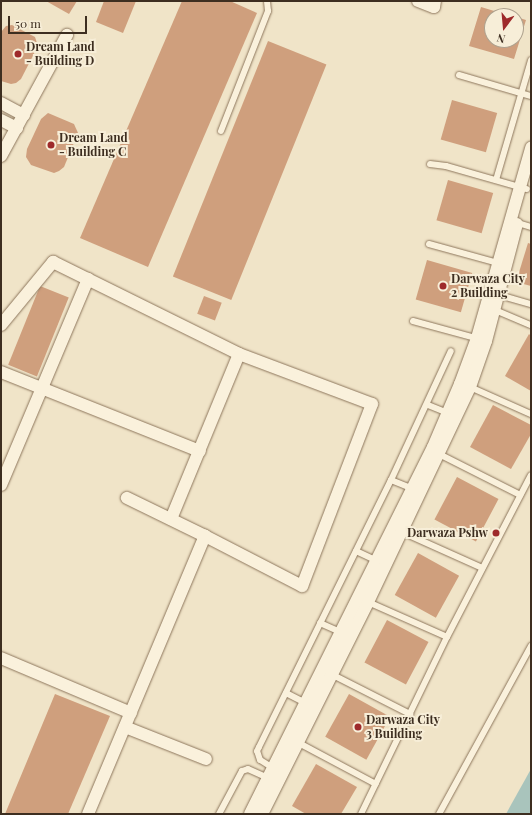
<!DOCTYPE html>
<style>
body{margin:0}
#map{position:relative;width:532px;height:815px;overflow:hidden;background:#f0e4c8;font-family:"Playfair Display",serif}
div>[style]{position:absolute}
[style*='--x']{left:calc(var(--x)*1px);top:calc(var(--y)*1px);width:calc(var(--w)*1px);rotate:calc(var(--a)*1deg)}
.water>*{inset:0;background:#a9c4bc}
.building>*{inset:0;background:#cf9f7d;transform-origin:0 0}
.roads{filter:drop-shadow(0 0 1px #8d765c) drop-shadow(0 0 1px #8d765c)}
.lane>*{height:6px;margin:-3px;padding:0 3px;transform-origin:3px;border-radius:3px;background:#faf1dc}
.street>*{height:12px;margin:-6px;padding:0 6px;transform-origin:6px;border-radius:6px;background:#faf1dc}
.dots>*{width:11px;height:11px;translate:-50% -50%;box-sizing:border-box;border:2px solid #f7eed8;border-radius:50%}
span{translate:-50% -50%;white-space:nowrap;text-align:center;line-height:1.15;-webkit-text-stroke:4px #f7eed8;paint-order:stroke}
.poi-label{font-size:12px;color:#3d2e20;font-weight:700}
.left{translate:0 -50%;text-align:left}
.right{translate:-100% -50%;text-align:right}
.frame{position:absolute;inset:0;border:2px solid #3d2e20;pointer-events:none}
.north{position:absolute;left:484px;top:8px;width:40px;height:40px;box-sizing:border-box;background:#f7eed8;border:1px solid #ada18e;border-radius:50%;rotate:196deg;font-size:11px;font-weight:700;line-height:16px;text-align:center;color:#3d2e20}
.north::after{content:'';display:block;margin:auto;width:14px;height:18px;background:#9e2a2b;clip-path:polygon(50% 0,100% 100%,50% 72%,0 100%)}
.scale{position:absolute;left:8px;top:16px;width:79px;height:18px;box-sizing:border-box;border:2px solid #3d2e20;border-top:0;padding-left:5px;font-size:12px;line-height:14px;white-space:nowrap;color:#3d2e20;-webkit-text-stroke:3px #f7eed8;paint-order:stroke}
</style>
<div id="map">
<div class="water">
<i style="clip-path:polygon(531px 769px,531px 814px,506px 814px,512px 803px)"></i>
</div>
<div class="building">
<i style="clip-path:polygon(46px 1px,77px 1px,69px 14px)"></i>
<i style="clip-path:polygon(104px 1px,136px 1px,123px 33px,96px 22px)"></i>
<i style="clip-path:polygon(182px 1px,230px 1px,257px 13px,148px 267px,80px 238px)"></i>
<i style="clip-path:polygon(481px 7px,511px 16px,492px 16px,492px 40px,516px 40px,516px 17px,526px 20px,514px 59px,469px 46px)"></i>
<i style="clip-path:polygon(12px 25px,35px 37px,38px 46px,21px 79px,16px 83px,11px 84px,1px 81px,1px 32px,6px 26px)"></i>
<i style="left:268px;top:41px;width:63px;height:254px;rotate:22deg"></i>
<i style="left:452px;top:100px;width:47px;height:41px;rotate:16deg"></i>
<i style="clip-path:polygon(48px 113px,74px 124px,78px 133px,64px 167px,59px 171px,54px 173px,31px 165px,26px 157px,27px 149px,41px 119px)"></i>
<i style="left:448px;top:180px;width:47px;height:42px;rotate:16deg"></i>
<i style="clip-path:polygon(528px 243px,531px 244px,531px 286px,516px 282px)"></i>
<i style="left:427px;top:260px;width:47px;height:41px;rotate:16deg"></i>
<i style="left:40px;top:286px;width:31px;height:85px;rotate:22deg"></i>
<i style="left:204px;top:296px;width:19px;height:19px;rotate:21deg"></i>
<i style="clip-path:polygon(529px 334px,531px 336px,531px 391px,505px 376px)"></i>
<i style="clip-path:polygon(493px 405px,531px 425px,531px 434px,511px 469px,470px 447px)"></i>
<i style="left:457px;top:477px;width:47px;height:48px;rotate:28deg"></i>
<i style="left:418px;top:553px;width:47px;height:48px;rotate:29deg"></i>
<i style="left:387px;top:620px;width:47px;height:48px;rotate:28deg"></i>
<i style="clip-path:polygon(55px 694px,110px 716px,68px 814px,5px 814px)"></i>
<i style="left:349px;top:694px;width:47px;height:49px;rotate:29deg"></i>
<i style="clip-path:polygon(316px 764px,357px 787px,341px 814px,306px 814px,292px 806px)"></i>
</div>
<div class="roads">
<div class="lane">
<i style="--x:459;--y:75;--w:75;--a:16.3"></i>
<i style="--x:221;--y:131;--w:129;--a:-68.6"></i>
<i style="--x:268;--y:11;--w:10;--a:-96"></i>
<i style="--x:430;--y:164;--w:16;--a:7"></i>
<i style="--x:446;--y:166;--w:84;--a:15.9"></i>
<i style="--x:496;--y:180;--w:125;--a:-73.7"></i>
<i style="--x:518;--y:223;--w:14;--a:17"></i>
<i style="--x:429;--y:244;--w:72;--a:15.4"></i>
<i style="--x:499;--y:295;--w:33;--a:16"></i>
<i style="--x:495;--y:310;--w:39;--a:23"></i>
<i style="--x:413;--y:321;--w:68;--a:15.3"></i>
<i style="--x:470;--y:387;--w:67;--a:23.9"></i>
<i style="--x:428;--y:405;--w:22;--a:22"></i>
<i style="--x:439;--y:454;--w:91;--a:26.8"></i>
<i style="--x:391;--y:480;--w:24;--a:22"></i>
<i style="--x:402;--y:532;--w:88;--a:24.2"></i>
<i style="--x:356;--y:551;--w:23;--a:25"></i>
<i style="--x:368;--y:602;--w:86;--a:23.9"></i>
<i style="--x:320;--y:623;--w:24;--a:24"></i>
<i style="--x:331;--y:674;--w:89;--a:26.9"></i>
<i style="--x:286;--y:693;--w:22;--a:27"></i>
<i style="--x:297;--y:742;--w:89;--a:28"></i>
<i style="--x:273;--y:768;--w:15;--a:-148"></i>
<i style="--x:260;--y:760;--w:9;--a:-108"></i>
<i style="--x:257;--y:751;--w:4;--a:-63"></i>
<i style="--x:259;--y:747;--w:298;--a:-63.7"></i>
<i style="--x:391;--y:480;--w:142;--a:-65.1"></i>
<i style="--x:219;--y:814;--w:49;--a:-61.9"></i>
<i style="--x:242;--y:771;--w:6;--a:-18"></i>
<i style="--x:248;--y:769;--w:22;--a:24"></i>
<i style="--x:361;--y:814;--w:197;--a:-64.1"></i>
<i style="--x:447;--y:637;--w:182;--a:-62.6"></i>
<i style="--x:439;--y:814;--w:192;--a:-61.3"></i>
</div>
<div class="street">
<i style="--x:418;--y:1;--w:17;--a:21"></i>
<i style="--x:434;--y:7;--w:6;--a:-81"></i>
<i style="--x:1;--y:103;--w:26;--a:28"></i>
<i style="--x:1;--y:120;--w:18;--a:27"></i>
<i style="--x:1;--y:156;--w:138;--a:-61.4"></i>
<i style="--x:1;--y:325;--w:82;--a:-50.5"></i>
<i style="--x:53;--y:262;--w:208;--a:26.3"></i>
<i style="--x:239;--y:354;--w:142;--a:20.6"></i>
<i style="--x:372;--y:404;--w:195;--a:111"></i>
<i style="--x:302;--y:586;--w:109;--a:-152.7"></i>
<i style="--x:1;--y:372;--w:214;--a:21.7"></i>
<i style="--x:1;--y:485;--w:224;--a:-67.1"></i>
<i style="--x:171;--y:519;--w:178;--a:-67.6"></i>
<i style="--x:1;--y:658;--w:141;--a:22.9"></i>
<i style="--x:125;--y:727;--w:87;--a:21.6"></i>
<i style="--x:88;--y:814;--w:302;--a:-67.2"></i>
<i style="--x:205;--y:536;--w:87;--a:-154"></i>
<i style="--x:250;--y:814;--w:410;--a:-63.5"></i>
<i style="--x:433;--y:447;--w:69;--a:-66.8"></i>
<i style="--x:460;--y:384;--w:49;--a:-69.7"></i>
<i style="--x:477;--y:338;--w:198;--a:-74.1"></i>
<i style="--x:262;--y:814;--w:237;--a:-63.4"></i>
<i style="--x:368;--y:602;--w:238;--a:-64.6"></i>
<i style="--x:470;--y:387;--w:49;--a:-70.8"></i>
<i style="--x:486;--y:341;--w:121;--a:-75.2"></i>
</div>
</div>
<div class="dots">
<i style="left:18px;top:54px;background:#9e2a2b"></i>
<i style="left:51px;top:145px;background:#9e2a2b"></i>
<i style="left:443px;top:286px;background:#9e2a2b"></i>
<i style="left:496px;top:533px;background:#9e2a2b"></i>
<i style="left:358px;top:727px;background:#9e2a2b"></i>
</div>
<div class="poi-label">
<span class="left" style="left:26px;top:54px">Dream Land<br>- Building D</span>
<span class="left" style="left:59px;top:145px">Dream Land<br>- Building C</span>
<span class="left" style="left:451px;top:286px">Darwaza City<br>2 Building</span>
<span class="right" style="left:488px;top:533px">Darwaza Pshw</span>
<span class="left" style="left:366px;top:727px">Darwaza City<br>3 Building</span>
</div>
<div class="frame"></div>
<div class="north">N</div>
<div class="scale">50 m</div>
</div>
